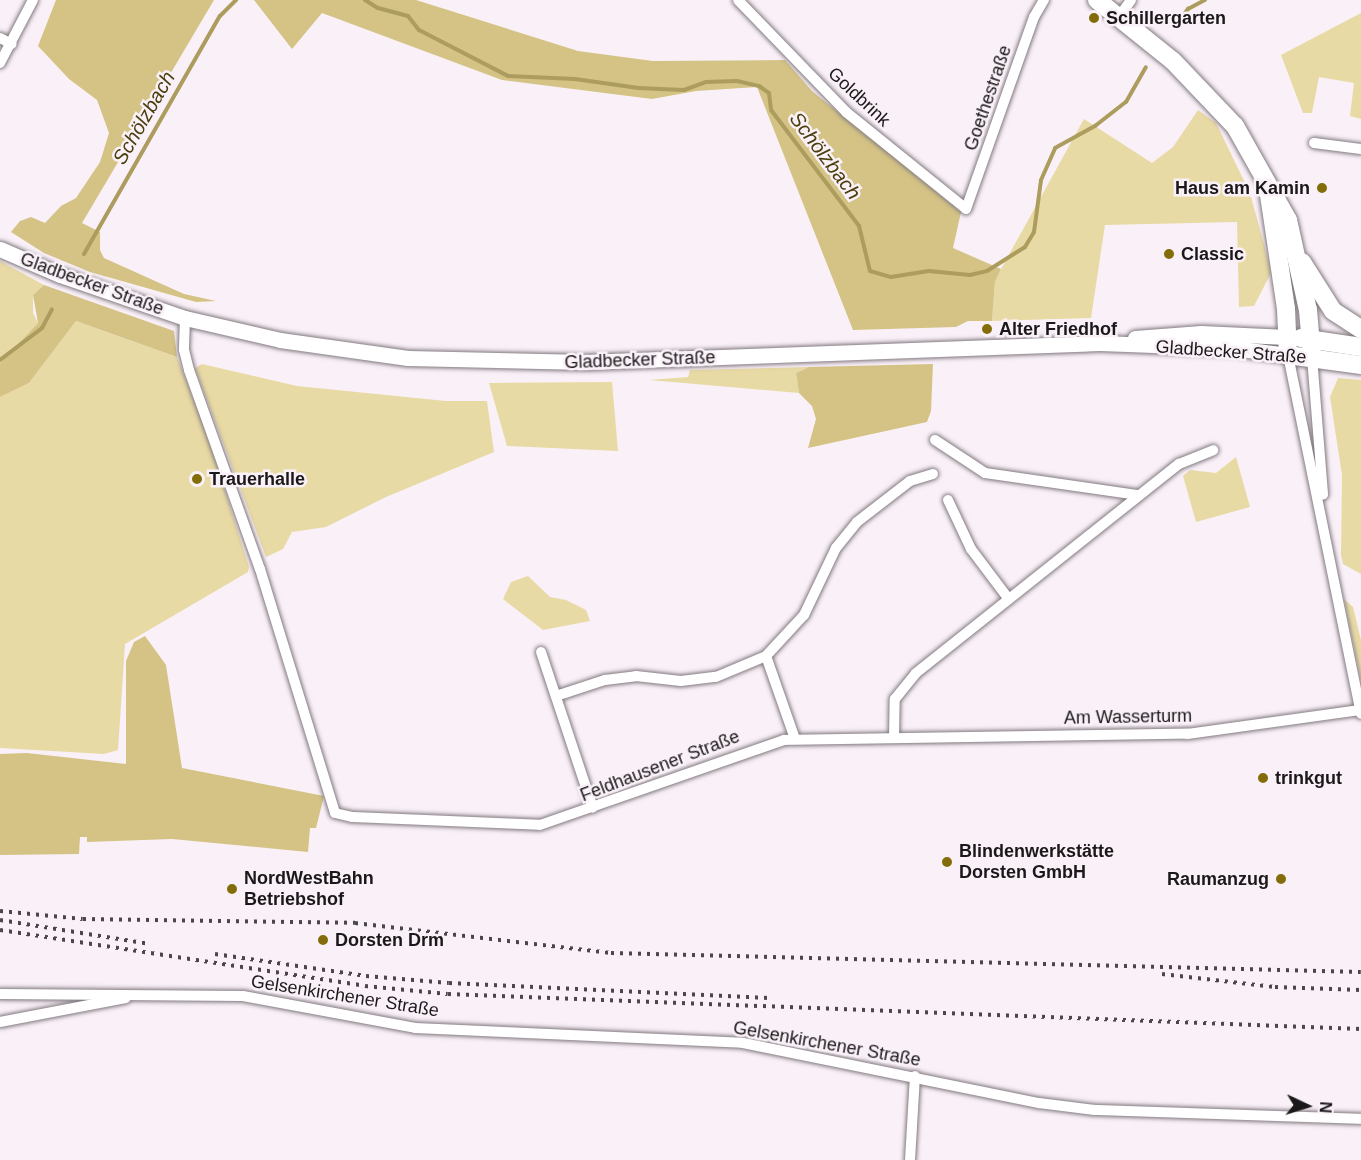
<!DOCTYPE html>
<meta charset="utf-8">
<style>
body{margin:0}
#map{position:relative;width:1361px;height:1160px;overflow:hidden;background:#faf1f8;font-family:Arial,sans-serif}
div>[style]{position:absolute}
[style*='--x']{left:calc(var(--x)*1px);top:calc(var(--y)*1px);width:calc(var(--w)*1px);rotate:calc(var(--a)*1deg)}
.green>*{inset:0;background:#e8daa4}
.forest>*{inset:0;background:#d4c385}
.stream>*{height:4px;margin:-2px;padding:0 2px;transform-origin:2px;border-radius:2px;background:#ac9c5e}
.roads{filter:drop-shadow(0 0 2px #827a80) drop-shadow(0 0 2px #827a80)}
.street>*{height:10px;margin:-5px;padding:0 5px;transform-origin:5px;border-radius:5px;background:#fff}
.secondary>*{height:15px;margin:-7.5px;padding:0 7.5px;transform-origin:7.5px;border-radius:7.5px;background:#fff}
.primary>*{height:18px;margin:-9px;padding:0 9px;transform-origin:9px;border-radius:9px;background:#fff}
.rail>*{height:4px;margin-top:-2px;transform-origin:0;background:repeating-linear-gradient(90deg,#4a4649 0 3px,transparent 0 9px)}
.dots>*{width:16px;height:16px;translate:-50% -50%;box-sizing:border-box;border:3px solid #faf1f8;border-radius:50%}
span{translate:-50% -50%;white-space:nowrap;text-align:center;line-height:1.15;-webkit-text-stroke:5px #faf1f8;paint-order:stroke}
.poi-label{font-size:18px;color:#1b181a;font-weight:700}
.left{translate:0 -50%;text-align:left}
.right{translate:-100% -50%;text-align:right}
.street-label{font-size:18px;color:#1b181a}
.water-label{font-size:20px;color:#4a3e0c;font-style:italic}
.north{position:absolute;left:1277px;top:1076px;width:60px;height:60px;-webkit-text-stroke:4px #faf1f8;paint-order:stroke;rotate:94deg;font-size:16px;font-weight:700;line-height:24px;text-align:center;color:#1b181a}
.north::after{content:'';display:block;margin:auto;width:21px;height:27px;background:#1b181a;clip-path:polygon(50% 0,100% 100%,50% 72%,0 100%)}
</style>
<div id="map">
<div class="green">
<i style="clip-path:polygon(1361px 13px,1361px 119px,1350px 116px,1354px 83px,1319px 77px,1312px 113px,1303px 113px,1281px 55px)"></i>
<i style="clip-path:polygon(1198px 110px,1216px 123px,1250px 193px,1264px 244px,1271px 273px,1254px 306px,1239px 307px,1237px 222px,1105px 225px,1091px 318px,992px 321px,995px 282px,1001px 269px,1084px 119px,1152px 163px,1173px 147px)"></i>
<i style="clip-path:polygon(0 261px,44px 285px,33px 295px,33px 313px,38px 323px,0 363px)"></i>
<i style="clip-path:polygon(76px 321px,177px 357px,209px 440px,249px 567px,248px 572px,125px 644px,118px 750px,104px 754px,0 748px,0 397px,29px 383px)"></i>
<i style="clip-path:polygon(202px 364px,297px 386px,446px 401px,487px 401px,494px 452px,386px 497px,326px 527px,292px 532px,283px 549px,266px 557px,195px 368px)"></i>
<i style="clip-path:polygon(809px 367px,796px 373px,799px 393px,649px 380px,688px 377px,690px 370px)"></i>
<i style="clip-path:polygon(1338px 378px,1361px 380px,1361px 574px,1343px 564px,1341px 555px,1342px 475px,1330px 397px)"></i>
<i style="clip-path:polygon(612px 382px,618px 451px,507px 446px,489px 383px)"></i>
<i style="clip-path:polygon(1236px 457px,1250px 507px,1196px 522px,1183px 476px,1190px 470px,1216px 473px)"></i>
<i style="clip-path:polygon(528px 576px,550px 597px,566px 600px,586px 610px,590px 621px,543px 630px,503px 599px,511px 582px)"></i>
<i style="clip-path:polygon(1344px 599px,1353px 607px,1361px 640px,1361px 681px)"></i>
</div>
<div class="forest">
<i style="clip-path:polygon(56px 0,214px 0,82px 223px,100px 232px,100px 250px,104px 258px,184px 294px,216px 301px,196px 302px,90px 272px,44px 253px,11px 232px,20px 221px,31px 217px,45px 223px,61px 206px,76px 198px,100px 162px,109px 133px,97px 100px,69px 79px,38px 46px)"></i>
<i style="clip-path:polygon(254px 0,416px 0,578px 51px,653px 61px,785px 60px,812px 91px,961px 212px,953px 248px,1001px 269px,995px 282px,992px 321px,968px 321px,956px 327px,853px 330px,757px 87px,696px 91px,652px 99px,502px 80px,322px 13px,292px 49px)"></i>
<i style="clip-path:polygon(44px 285px,174px 331px,177px 357px,76px 321px,29px 383px,0 397px,0 363px,38px 323px,33px 295px)"></i>
<i style="clip-path:polygon(933px 364px,931px 411px,927px 422px,808px 448px,816px 419px,812px 406px,799px 393px,796px 373px,809px 367px)"></i>
<i style="clip-path:polygon(145px 636px,166px 665px,182px 768px,324px 796px,316px 828px,310px 828px,308px 852px,172px 839px,87px 842px,87px 837px,80px 837px,79px 854px,0 855px,0 754px,27px 753px,126px 764px,126px 661px,134px 642px)"></i>
</div>
<div class="stream">
<i style="--x:365;--y:0;--w:15;--a:32"></i>
<i style="--x:378;--y:8;--w:31;--a:15"></i>
<i style="--x:408;--y:16;--w:18;--a:52"></i>
<i style="--x:419;--y:30;--w:100;--a:27.3"></i>
<i style="--x:508;--y:76;--w:67;--a:2.6"></i>
<i style="--x:575;--y:79;--w:64;--a:8.1"></i>
<i style="--x:638;--y:88;--w:46;--a:2.5"></i>
<i style="--x:684;--y:90;--w:23;--a:-20"></i>
<i style="--x:706;--y:82;--w:31;--a:-2"></i>
<i style="--x:737;--y:81;--w:23;--a:13"></i>
<i style="--x:759;--y:86;--w:12;--a:35"></i>
<i style="--x:769;--y:93;--w:17;--a:83"></i>
<i style="--x:771;--y:110;--w:146;--a:52.8"></i>
<i style="--x:859;--y:226;--w:46;--a:76.3"></i>
<i style="--x:870;--y:271;--w:22;--a:16"></i>
<i style="--x:891;--y:277;--w:38;--a:-9"></i>
<i style="--x:929;--y:271;--w:41;--a:5.6"></i>
<i style="--x:970;--y:275;--w:17;--a:-13"></i>
<i style="--x:987;--y:271;--w:45;--a:-32.3"></i>
<i style="--x:1025;--y:247;--w:17;--a:-59"></i>
<i style="--x:1034;--y:232;--w:52;--a:-82.3"></i>
<i style="--x:1041;--y:180;--w:35;--a:-66"></i>
<i style="--x:1055;--y:148;--w:46;--a:-28.8"></i>
<i style="--x:1095;--y:126;--w:39;--a:-38"></i>
<i style="--x:1126;--y:102;--w:40;--a:-60.3"></i>
<i style="--x:1174;--y:28;--w:24;--a:-54"></i>
<i style="--x:1188;--y:9;--w:19;--a:-28"></i>
<i style="--x:84;--y:254;--w:274;--a:-60.3"></i>
<i style="--x:220;--y:16;--w:23;--a:-45"></i>
<i style="--x:0;--y:360;--w:53;--a:-37.3"></i>
<i style="--x:42;--y:328;--w:21;--a:-62"></i>
</div>
<div class="roads">
<div class="street">
<i style="--x:738;--y:0;--w:156;--a:46"></i>
<i style="--x:846;--y:112;--w:154;--a:38.9"></i>
<i style="--x:966;--y:209;--w:204;--a:-70.5"></i>
<i style="--x:1034;--y:17;--w:20;--a:-60"></i>
<i style="--x:1118;--y:18;--w:22;--a:-54"></i>
<i style="--x:0;--y:38;--w:13;--a:27"></i>
<i style="--x:0;--y:63;--w:71;--a:-62.4"></i>
<i style="--x:1314;--y:143;--w:47;--a:7.3"></i>
<i style="--x:185;--y:318;--w:32;--a:92"></i>
<i style="--x:184;--y:350;--w:21;--a:76"></i>
<i style="--x:189;--y:370;--w:211;--a:70.4"></i>
<i style="--x:260;--y:569;--w:255;--a:72.9"></i>
<i style="--x:335;--y:813;--w:17;--a:13"></i>
<i style="--x:352;--y:817;--w:188;--a:2.4"></i>
<i style="--x:540;--y:825;--w:258;--a:-19.2"></i>
<i style="--x:784;--y:740;--w:403;--a:-0.9"></i>
<i style="--x:1187;--y:734;--w:175;--a:-7.9"></i>
<i style="--x:1288;--y:355;--w:366;--a:78.5"></i>
<i style="--x:1312;--y:357;--w:138;--a:85.4"></i>
<i style="--x:935;--y:440;--w:60;--a:33.4"></i>
<i style="--x:985;--y:473;--w:155;--a:8.2"></i>
<i style="--x:948;--y:500;--w:54;--a:64.9"></i>
<i style="--x:971;--y:549;--w:61;--a:52.9"></i>
<i style="--x:541;--y:652;--w:164;--a:71.6"></i>
<i style="--x:766;--y:656;--w:88;--a:70.7"></i>
<i style="--x:556;--y:696;--w:52;--a:-18.1"></i>
<i style="--x:605;--y:680;--w:31;--a:-7"></i>
<i style="--x:636;--y:676;--w:45;--a:6.3"></i>
<i style="--x:681;--y:681;--w:35;--a:-7"></i>
<i style="--x:716;--y:677;--w:54;--a:-22.8"></i>
<i style="--x:766;--y:656;--w:56;--a:-47.2"></i>
<i style="--x:804;--y:615;--w:74;--a:-64.5"></i>
<i style="--x:836;--y:548;--w:33;--a:-51"></i>
<i style="--x:857;--y:522;--w:67;--a:-37.7"></i>
<i style="--x:910;--y:481;--w:24;--a:-17"></i>
<i style="--x:894;--y:738;--w:39;--a:-89"></i>
<i style="--x:895;--y:699;--w:33;--a:-51"></i>
<i style="--x:916;--y:673;--w:336;--a:-38.5"></i>
<i style="--x:1179;--y:464;--w:37;--a:-22"></i>
<i style="--x:0;--y:994;--w:243;--a:0.5"></i>
<i style="--x:243;--y:996;--w:175;--a:10.5"></i>
<i style="--x:415;--y:1028;--w:328;--a:2.6"></i>
<i style="--x:743;--y:1043;--w:302;--a:11.5"></i>
<i style="--x:1039;--y:1103;--w:56;--a:7.1"></i>
<i style="--x:1095;--y:1110;--w:266;--a:1.9"></i>
<i style="--x:0;--y:1022;--w:128;--a:-10.8"></i>
<i style="--x:910;--y:1160;--w:84;--a:-86.6"></i>
</div>
<div class="secondary">
<i style="--x:0;--y:249;--w:65;--a:23.4"></i>
<i style="--x:60;--y:275;--w:132;--a:19"></i>
<i style="--x:185;--y:318;--w:98;--a:13"></i>
<i style="--x:280;--y:340;--w:129;--a:8"></i>
<i style="--x:408;--y:358;--w:177;--a:1.3"></i>
<i style="--x:585;--y:362;--w:515;--a:-2.11"></i>
<i style="--x:1100;--y:343;--w:133;--a:2.2"></i>
<i style="--x:1233;--y:348;--w:55;--a:7.3"></i>
<i style="--x:1135;--y:338;--w:66;--a:-4.3"></i>
<i style="--x:1201;--y:333;--w:86;--a:2.7"></i>
</div>
<div class="primary">
<i style="--x:1097;--y:0;--w:97;--a:38.8"></i>
<i style="--x:1173;--y:61;--w:90;--a:46.4"></i>
<i style="--x:1235;--y:126;--w:108;--a:60.6"></i>
<i style="--x:1288;--y:220;--w:92;--a:77.5"></i>
<i style="--x:1308;--y:310;--w:47;--a:85.1"></i>
<i style="--x:1269;--y:195;--w:115;--a:81.5"></i>
<i style="--x:1286;--y:309;--w:46;--a:87.5"></i>
<i style="--x:1288;--y:355;--w:74;--a:7.8"></i>
<i style="--x:1302;--y:262;--w:58;--a:57.7"></i>
<i style="--x:1333;--y:311;--w:33;--a:33"></i>
<i style="--x:1301;--y:338;--w:61;--a:8.5"></i>
</div>
</div>
<div class="rail">
<i style="--x:0;--y:911;--w:83;--a:5.5"></i>
<i style="--x:83;--y:919;--w:272;--a:0.8"></i>
<i style="--x:355;--y:923;--w:258;--a:6.7"></i>
<i style="--x:611;--y:953;--w:750;--a:1.45"></i>
<i style="--x:0;--y:920;--w:152;--a:9.1"></i>
<i style="--x:0;--y:930;--w:369;--a:8.7"></i>
<i style="--x:365;--y:986;--w:83;--a:5.5"></i>
<i style="--x:448;--y:994;--w:914;--a:2.2"></i>
<i style="--x:215;--y:954;--w:153;--a:8.3"></i>
<i style="--x:366;--y:976;--w:83;--a:4.8"></i>
<i style="--x:449;--y:983;--w:321;--a:2.7"></i>
<i style="--x:1162;--y:974;--w:114;--a:6.6"></i>
<i style="--x:1275;--y:987;--w:86;--a:2"></i>
</div>
<div class="dots">
<i style="left:1094px;top:18px;background:#836d0a"></i>
<i style="left:1322px;top:188px;background:#836d0a"></i>
<i style="left:1169px;top:254px;background:#836d0a"></i>
<i style="left:987px;top:329px;background:#836d0a"></i>
<i style="left:197px;top:479px;background:#836d0a"></i>
<i style="left:1263px;top:778px;background:#836d0a"></i>
<i style="left:947px;top:862px;background:#836d0a"></i>
<i style="left:1281px;top:879px;background:#836d0a"></i>
<i style="left:232px;top:889px;background:#836d0a"></i>
<i style="left:323px;top:940px;background:#836d0a"></i>
</div>
<div class="poi-label">
<span class="left" style="left:1106px;top:18px">Schillergarten</span>
<span class="right" style="left:1310px;top:188px">Haus am Kamin</span>
<span class="left" style="left:1181px;top:254px">Classic</span>
<span class="left" style="left:999px;top:329px">Alter Friedhof</span>
<span class="left" style="left:209px;top:479px">Trauerhalle</span>
<span class="left" style="left:1275px;top:778px">trinkgut</span>
<span class="left" style="left:959px;top:862px">Blindenwerkstätte<br>Dorsten GmbH</span>
<span class="left" style="left:244px;top:889px">NordWestBahn<br>Betriebshof</span>
<span class="right" style="left:1269px;top:879px">Raumanzug</span>
<span class="left" style="left:335px;top:940px">Dorsten Drm</span>
</div>
<div class="street-label">
<span style="left:859px;top:97px;rotate:43deg">Goldbrink</span>
<span style="left:988px;top:98px;rotate:-71deg">Goethestraße</span>
<span style="left:92px;top:284px;rotate:20deg">Gladbecker Straße</span>
<span style="left:1231px;top:352px;rotate:4deg">Gladbecker Straße</span>
<span style="left:640px;top:360px;rotate:-2deg">Gladbecker Straße</span>
<span style="left:1128px;top:717px;rotate:-1deg">Am Wasserturm</span>
<span style="left:660px;top:766px;rotate:-21deg">Feldhausener Straße</span>
<span style="left:345px;top:996px;rotate:9deg">Gelsenkirchener Straße</span>
<span style="left:827px;top:1044px;rotate:10deg">Gelsenkirchener Straße</span>
</div>
<div class="water-label">
<span style="left:144px;top:118px;rotate:-60deg">Schölzbach</span>
<span style="left:825px;top:156px;rotate:53deg">Schölzbach</span>
</div>
<div class="north">N</div>
</div>
